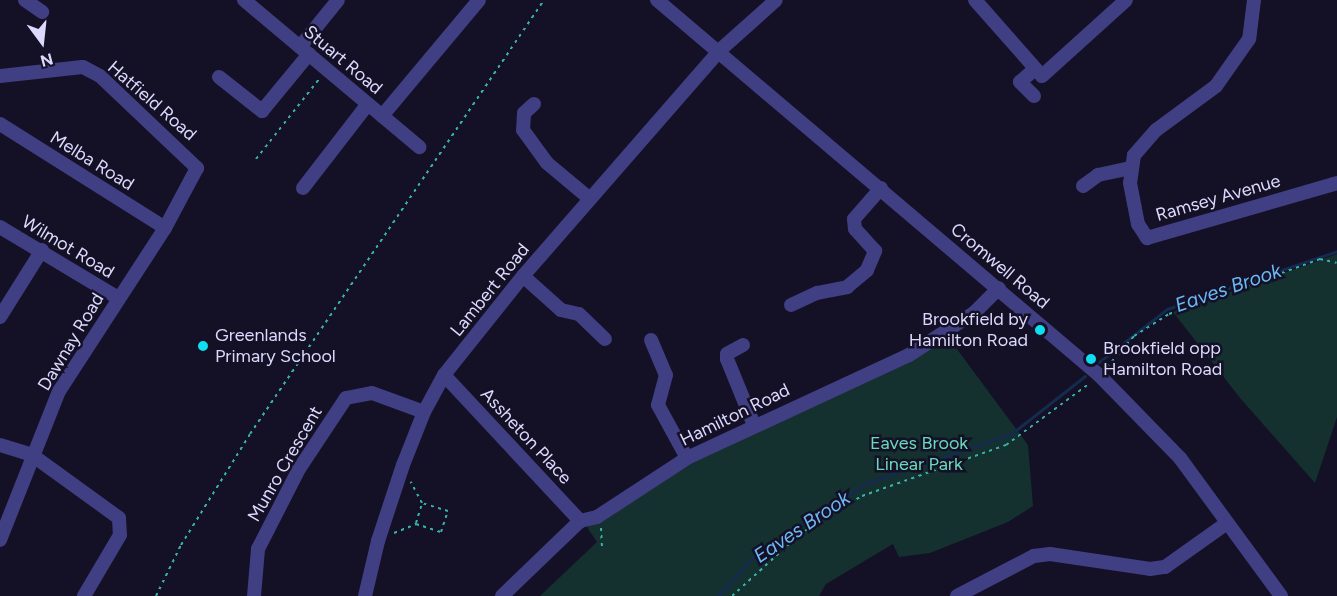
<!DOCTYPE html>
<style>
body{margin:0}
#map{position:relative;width:1337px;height:596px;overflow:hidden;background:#141127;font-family:Figtree,sans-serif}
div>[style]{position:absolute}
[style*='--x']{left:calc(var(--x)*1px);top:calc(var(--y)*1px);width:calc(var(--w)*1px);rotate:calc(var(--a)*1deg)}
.green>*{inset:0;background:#14302f}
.stream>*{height:3px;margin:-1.5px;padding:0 1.5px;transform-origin:1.5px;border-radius:1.5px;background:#142b4e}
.path>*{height:2px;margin-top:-1px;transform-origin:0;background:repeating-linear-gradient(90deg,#37b3a9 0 3px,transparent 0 7.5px)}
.minor>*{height:14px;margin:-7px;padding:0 7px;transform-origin:7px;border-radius:7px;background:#413f83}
.dots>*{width:16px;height:16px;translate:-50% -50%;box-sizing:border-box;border:3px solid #141127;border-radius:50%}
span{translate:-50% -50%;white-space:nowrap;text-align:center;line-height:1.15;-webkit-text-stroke:5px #141127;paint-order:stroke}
.street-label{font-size:18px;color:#dcd9fd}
.poi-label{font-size:18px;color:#dcd9fd}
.right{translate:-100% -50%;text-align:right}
.left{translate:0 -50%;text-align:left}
.park-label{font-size:18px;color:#68dabc}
.water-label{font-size:20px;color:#6db9f7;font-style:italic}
.north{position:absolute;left:12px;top:12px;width:60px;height:60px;-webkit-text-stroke:4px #141127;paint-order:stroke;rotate:165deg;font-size:16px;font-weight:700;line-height:24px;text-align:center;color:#dcd9fd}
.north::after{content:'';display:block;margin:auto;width:21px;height:27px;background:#dcd9fd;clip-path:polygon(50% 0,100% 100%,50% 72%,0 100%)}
</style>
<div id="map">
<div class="green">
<i style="clip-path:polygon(1337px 254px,1337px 417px,1315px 483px,1240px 398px,1173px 312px)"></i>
<i style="clip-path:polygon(948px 337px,1028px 445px,1033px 506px,1008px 522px,930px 553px,899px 557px,893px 544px,826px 584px,819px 596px,540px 596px,597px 542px,587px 527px,754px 425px)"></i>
</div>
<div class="stream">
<i style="--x:1099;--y:362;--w:86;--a:-37.9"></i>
<i style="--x:1167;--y:309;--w:180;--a:-18.8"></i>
<i style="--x:718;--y:596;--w:57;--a:-47.9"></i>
<i style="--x:756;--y:554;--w:129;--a:-32.9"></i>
<i style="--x:864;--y:484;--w:155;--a:-18.8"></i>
<i style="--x:1011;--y:434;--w:94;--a:-38.1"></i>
</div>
<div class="path">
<i style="--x:256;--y:159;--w:103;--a:-51.7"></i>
<i style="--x:1107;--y:367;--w:41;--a:-48.9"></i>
<i style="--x:1134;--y:336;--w:41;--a:-32.2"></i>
<i style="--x:1169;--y:314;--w:161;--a:-20"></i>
<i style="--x:1320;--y:259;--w:17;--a:13"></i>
<i style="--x:416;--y:523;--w:21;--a:-73"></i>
<i style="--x:601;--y:528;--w:21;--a:87"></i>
<i style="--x:394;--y:533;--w:24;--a:-22"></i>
<i style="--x:416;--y:524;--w:26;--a:18"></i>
<i style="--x:441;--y:532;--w:22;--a:-72"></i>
<i style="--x:448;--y:511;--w:27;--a:-163"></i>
<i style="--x:422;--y:503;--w:24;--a:-118"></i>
<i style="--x:156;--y:596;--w:57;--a:-63.9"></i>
<i style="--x:181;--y:545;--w:131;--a:-58.1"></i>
<i style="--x:250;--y:434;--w:524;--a:-55.89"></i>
<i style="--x:732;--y:596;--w:91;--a:-42.3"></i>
<i style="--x:799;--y:535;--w:30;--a:-34"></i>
<i style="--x:824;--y:518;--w:44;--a:-30.1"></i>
<i style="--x:862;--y:496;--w:153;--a:-19.5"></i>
<i style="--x:1006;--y:445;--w:104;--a:-36.4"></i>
</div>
<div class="minor">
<i style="--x:25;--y:0;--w:21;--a:35"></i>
<i style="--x:244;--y:0;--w:229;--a:40"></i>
<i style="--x:657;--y:0;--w:581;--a:40.32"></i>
<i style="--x:1100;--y:376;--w:115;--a:45.7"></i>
<i style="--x:1180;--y:458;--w:171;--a:53.8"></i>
<i style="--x:975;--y:0;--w:101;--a:48.6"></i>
<i style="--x:1042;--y:76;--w:113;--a:-42.1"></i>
<i style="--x:1254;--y:0;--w:39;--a:97"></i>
<i style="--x:1249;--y:39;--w:57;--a:125.1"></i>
<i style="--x:1216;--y:86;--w:74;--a:143.7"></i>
<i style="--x:1156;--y:130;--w:33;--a:131"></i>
<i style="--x:1134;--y:155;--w:28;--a:98"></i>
<i style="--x:1130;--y:183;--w:42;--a:79"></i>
<i style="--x:1138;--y:224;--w:17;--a:57"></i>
<i style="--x:1147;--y:238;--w:198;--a:-16.1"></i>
<i style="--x:300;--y:47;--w:60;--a:-51"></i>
<i style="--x:0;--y:76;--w:83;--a:-6.2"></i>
<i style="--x:83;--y:67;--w:19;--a:28"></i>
<i style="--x:100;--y:76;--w:134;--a:43.5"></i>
<i style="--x:197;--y:168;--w:68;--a:118.1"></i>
<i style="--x:165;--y:228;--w:194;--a:123"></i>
<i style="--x:59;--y:391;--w:160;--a:111.6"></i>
<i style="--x:219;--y:77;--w:55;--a:38.3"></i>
<i style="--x:262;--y:111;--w:74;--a:-50.5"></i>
<i style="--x:1034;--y:96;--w:20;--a:-135"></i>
<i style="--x:1020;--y:82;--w:20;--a:-41"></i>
<i style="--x:534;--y:104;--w:13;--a:138"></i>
<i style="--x:524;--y:113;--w:17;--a:93"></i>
<i style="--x:523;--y:130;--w:41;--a:54"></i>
<i style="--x:547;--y:163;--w:56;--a:39.9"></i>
<i style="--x:382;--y:116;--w:151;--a:-50.1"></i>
<i style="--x:0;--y:124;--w:195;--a:32.2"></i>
<i style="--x:1083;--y:186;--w:19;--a:-36"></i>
<i style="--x:1098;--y:175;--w:34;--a:-12"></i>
<i style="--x:303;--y:188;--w:106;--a:-52.3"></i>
<i style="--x:0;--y:227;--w:138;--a:31"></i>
<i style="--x:523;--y:276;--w:51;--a:41.8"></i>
<i style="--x:561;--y:310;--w:18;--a:13"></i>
<i style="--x:579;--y:314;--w:36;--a:44"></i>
<i style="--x:791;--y:305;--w:29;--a:-25"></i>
<i style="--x:817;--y:293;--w:31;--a:-11"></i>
<i style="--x:847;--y:287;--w:26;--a:-40"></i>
<i style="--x:867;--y:270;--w:21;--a:-67"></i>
<i style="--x:875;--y:251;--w:30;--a:-132"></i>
<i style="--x:855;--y:229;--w:10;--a:-96"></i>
<i style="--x:854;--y:219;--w:41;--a:-48.9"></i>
<i style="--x:0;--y:317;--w:79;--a:-57.9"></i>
<i style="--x:651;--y:340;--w:38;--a:67"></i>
<i style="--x:666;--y:375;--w:31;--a:105"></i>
<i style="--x:658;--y:405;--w:60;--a:61.3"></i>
<i style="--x:743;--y:345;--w:18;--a:151"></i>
<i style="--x:727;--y:354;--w:5;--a:90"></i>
<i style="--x:727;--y:359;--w:71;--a:67.8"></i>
<i style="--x:444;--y:375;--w:200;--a:47"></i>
<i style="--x:0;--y:445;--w:34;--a:17"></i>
<i style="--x:32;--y:455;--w:107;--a:35.9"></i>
<i style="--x:119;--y:518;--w:17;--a:87"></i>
<i style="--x:120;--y:535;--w:71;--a:120.5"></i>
<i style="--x:254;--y:596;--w:47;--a:-85.1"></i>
<i style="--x:258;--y:549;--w:90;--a:-62.9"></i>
<i style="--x:299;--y:469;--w:85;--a:-56.5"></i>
<i style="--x:346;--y:398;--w:26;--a:-11"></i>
<i style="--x:372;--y:393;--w:55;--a:20.1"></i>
<i style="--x:365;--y:596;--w:57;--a:-76.7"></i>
<i style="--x:378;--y:541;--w:80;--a:-71.8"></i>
<i style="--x:403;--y:465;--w:57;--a:-68.4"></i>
<i style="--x:424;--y:412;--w:42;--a:-61.6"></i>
<i style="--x:444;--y:375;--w:127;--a:-51.4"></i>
<i style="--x:523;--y:276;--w:298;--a:-48.9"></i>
<i style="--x:719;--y:51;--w:76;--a:-41.8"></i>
<i style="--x:502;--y:596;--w:108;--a:-43.9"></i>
<i style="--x:580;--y:521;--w:17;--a:-13"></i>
<i style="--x:597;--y:517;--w:108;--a:-33.2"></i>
<i style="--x:687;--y:458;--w:245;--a:-24.9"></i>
<i style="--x:909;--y:355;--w:77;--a:-32.9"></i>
<i style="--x:974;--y:313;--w:35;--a:-45"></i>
<i style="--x:957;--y:596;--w:87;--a:-27.5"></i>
<i style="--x:1034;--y:556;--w:16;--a:-7"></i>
<i style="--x:1050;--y:554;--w:101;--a:8.5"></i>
<i style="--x:1150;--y:569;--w:15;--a:-8"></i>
<i style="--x:1165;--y:567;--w:76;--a:-35.4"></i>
</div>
<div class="dots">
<i style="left:1040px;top:330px;background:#10def1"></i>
<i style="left:203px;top:346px;background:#10def1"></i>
<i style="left:1091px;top:359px;background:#10def1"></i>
</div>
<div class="street-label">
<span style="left:343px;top:60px;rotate:40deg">Stuart Road</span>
<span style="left:152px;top:101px;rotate:41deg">Hatfield Road</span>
<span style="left:92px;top:161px;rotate:32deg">Melba Road</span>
<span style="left:1218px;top:198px;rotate:-16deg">Ramsey Avenue</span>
<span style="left:68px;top:247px;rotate:31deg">Wilmot Road</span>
<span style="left:1000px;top:266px;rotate:40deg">Cromwell Road</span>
<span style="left:490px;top:290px;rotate:-51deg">Lambert Road</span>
<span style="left:71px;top:342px;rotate:-59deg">Dawnay Road</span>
<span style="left:735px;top:415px;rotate:-26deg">Hamilton Road</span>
<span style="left:526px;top:436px;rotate:47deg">Assheton Place</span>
<span style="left:285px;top:464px;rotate:-60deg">Munro Crescent</span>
</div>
<div class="poi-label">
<span class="right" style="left:1028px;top:330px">Brookfield by<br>Hamilton Road</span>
<span class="left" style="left:215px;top:346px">Greenlands<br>Primary School</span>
<span class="left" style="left:1103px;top:359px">Brookfield opp<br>Hamilton Road</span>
</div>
<div class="park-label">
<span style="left:919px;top:454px">Eaves Brook<br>Linear Park</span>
</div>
<div class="water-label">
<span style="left:1228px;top:288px;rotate:-19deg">Eaves Brook</span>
<span style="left:802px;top:527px;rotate:-34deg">Eaves Brook</span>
</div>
<div class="north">N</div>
</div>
